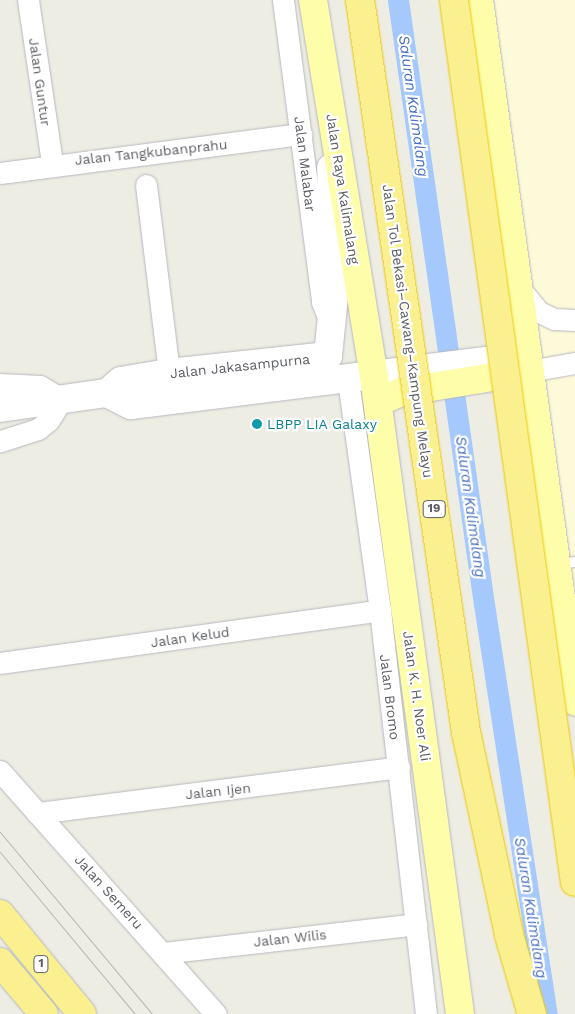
<!DOCTYPE html>
<meta charset="utf-8">
<style>
body{margin:0}
#map{position:relative;width:575px;height:1014px;overflow:hidden;background:#eeede4;font-family:"Work Sans",sans-serif}
div>[style]{position:absolute}
[style*='--x']{left:calc(var(--x)*1px);top:calc(var(--y)*1px);width:calc(var(--w)*1px);rotate:calc(var(--a)*1deg)}
.commercial>*{inset:0;background:#fdfada}
.canal>*{height:21px;margin:-10.5px;padding:0 10.5px;transform-origin:10.5px;border-radius:10.5px;background:#a5c9fd}
.roads{filter:drop-shadow(0 0 1px #b6b8be) drop-shadow(0 0 1px #b6b8be)}
.lane>*{height:10px;margin:-5px;padding:0 5px;transform-origin:5px;border-radius:5px;background:#fff}
.street>*{height:21px;margin:-10.5px;padding:0 10.5px;transform-origin:10.5px;border-radius:10.5px;background:#fff}
.secondary>*{height:28px;margin:-14px;padding:0 14px;transform-origin:14px;border-radius:14px;background:#fff}
.primary>*{height:28px;margin:-14px;padding:0 14px;transform-origin:14px;border-radius:14px;background:#fdfdaa}
.highway>*{height:28px;margin:-14px;padding:0 14px;transform-origin:14px;border-radius:14px;background:#faf08f}
.tram>*{height:1px;margin:-0.5px;padding:0 0.5px;transform-origin:0.5px;border-radius:0.5px;background:#b4b5b5}
.bridges{filter:drop-shadow(0 0 1px #ecc806) drop-shadow(0 0 1px #ecc806)}
.highway-bridge>*{height:28px;margin:-14px;padding:0 14px;transform-origin:14px;border-radius:14px;background:#faf08f}
.dots>*{width:14px;height:14px;translate:-50% -50%;box-sizing:border-box;border:2px solid #fff;border-radius:50%}
span{translate:-50% -50%;white-space:nowrap;text-align:center;line-height:1.15;-webkit-text-stroke:4.5px #fff;paint-order:stroke}
.shield-label span{padding:1px 4px;background:#fff;border:1px solid;border-radius:4px;-webkit-text-stroke-width:0}
.shield-label{font-size:12px;color:#5c5e64;font-weight:700}
.street-label{font-size:14px;color:#5c5e64}
.culture-label{font-size:14px;color:#0d838f}
.left{translate:0 -50%;text-align:left}
.water-label{font-size:15px;color:#486fc0;font-style:italic}
</style>
<div id="map">
<div class="commercial">
<i style="clip-path:polygon(479px 0,575px 0,575px 701px)"></i>
</div>
<div class="canal">
<i style="--x:398;--y:0;--w:610;--a:81.9"></i>
<i style="--x:484;--y:604;--w:415;--a:81.3"></i>
</div>
<div class="roads">
<div class="lane">
<i style="--x:556;--y:564;--w:19;--a:-6"></i>
</div>
<div class="street">
<i style="--x:28;--y:0;--w:165;--a:81.6"></i>
<i style="--x:283;--y:0;--w:305;--a:82.6"></i>
<i style="--x:322;--y:302;--w:18;--a:68"></i>
<i style="--x:0;--y:173;--w:304;--a:-7.4"></i>
<i style="--x:146;--y:185;--w:189;--a:83"></i>
<i style="--x:517;--y:285;--w:35;--a:51"></i>
<i style="--x:539;--y:312;--w:17;--a:25"></i>
<i style="--x:554;--y:319;--w:21;--a:3"></i>
<i style="--x:529;--y:371;--w:47;--a:-9.9"></i>
<i style="--x:348;--y:380;--w:232;--a:82.1"></i>
<i style="--x:380;--y:610;--w:407;--a:83.5"></i>
<i style="--x:0;--y:384;--w:40;--a:2.9"></i>
<i style="--x:40;--y:386;--w:26;--a:31"></i>
<i style="--x:62;--y:399;--w:25;--a:122"></i>
<i style="--x:49;--y:420;--w:14;--a:141"></i>
<i style="--x:38;--y:429;--w:40;--a:162"></i>
<i style="--x:0;--y:663;--w:384;--a:-7.9"></i>
<i style="--x:0;--y:771;--w:325;--a:48.4"></i>
<i style="--x:37;--y:813;--w:365;--a:-7.2"></i>
<i style="--x:163;--y:953;--w:255;--a:-6.5"></i>
</div>
<div class="secondary">
<i style="--x:107;--y:393;--w:27;--a:27"></i>
<i style="--x:131;--y:405;--w:398;--a:-7.1"></i>
<i style="--x:0;--y:408;--w:108;--a:-8"></i>
<i style="--x:107;--y:393;--w:18;--a:-41"></i>
<i style="--x:121;--y:381;--w:49;--a:-9.5"></i>
<i style="--x:169;--y:373;--w:160;--a:-6.1"></i>
<i style="--x:328;--y:356;--w:70;--a:-84.3"></i>
<i style="--x:335;--y:286;--w:118;--a:-91.9"></i>
</div>
<div class="primary">
<i style="--x:313;--y:0;--w:382;--a:80.8"></i>
<i style="--x:374;--y:377;--w:643;--a:82.31"></i>
<i style="--x:479;--y:0;--w:708;--a:82.2"></i>
<i style="--x:378;--y:402;--w:25;--a:-23"></i>
<i style="--x:401;--y:392;--w:130;--a:-9.3"></i>
</div>
<div class="highway">
<i style="--x:0;--y:914;--w:129;--a:50.6"></i>
<i style="--x:0;--y:962;--w:68;--a:49.8"></i>
</div>
</div>
<div class="tram">
<i style="--x:0;--y:832;--w:237;--a:50.1"></i>
<i style="--x:0;--y:852;--w:211;--a:50.2"></i>
</div>
<div class="bridges">
<div class="highway-bridge">
<i style="--x:360;--y:0;--w:740;--a:81.76"></i>
<i style="--x:466;--y:732;--w:208;--a:78"></i>
<i style="--x:509;--y:935;--w:82;--a:73.8"></i>
<i style="--x:454;--y:0;--w:890;--a:82.19"></i>
</div>
</div>
<div class="dots">
<i style="left:257px;top:424px;background:#0f9aa8"></i>
</div>
<div class="shield-label">
<span style="left:434px;top:509px">19</span>
<span style="left:41px;top:964px">1</span>
</div>
<div class="street-label">
<span style="left:40px;top:82px;rotate:82deg">Jalan Guntur</span>
<span style="left:151px;top:152px;rotate:-6deg">Jalan Tangkubanprahu</span>
<span style="left:305px;top:164px;rotate:83deg">Jalan Malabar</span>
<span style="left:343px;top:189px;rotate:81deg">Jalan Raya Kalimalang</span>
<span style="left:408px;top:331px;rotate:82deg">Jalan Tol Bekasi–Cawang–Kampung Melayu</span>
<span style="left:240px;top:366px;rotate:-6deg">Jalan Jakasampurna</span>
<span style="left:190px;top:637px;rotate:-8deg">Jalan Kelud</span>
<span style="left:417px;top:696px;rotate:82deg">Jalan K. H. Noer Ali</span>
<span style="left:390px;top:697px;rotate:83deg">Jalan Bromo</span>
<span style="left:218px;top:791px;rotate:-6deg">Jalan Ijen</span>
<span style="left:109px;top:892px;rotate:48deg">Jalan Semeru</span>
<span style="left:290px;top:938px;rotate:-6deg">Jalan Wilis</span>
</div>
<div class="culture-label">
<span class="left" style="left:267px;top:424px">LBPP LIA Galaxy</span>
</div>
<div class="water-label">
<span style="left:413px;top:106px;rotate:82deg">Saluran Kalimalang</span>
<span style="left:470px;top:507px;rotate:82deg">Saluran Kalimalang</span>
<span style="left:530px;top:908px;rotate:81deg">Saluran Kalimalang</span>
</div>
</div>
